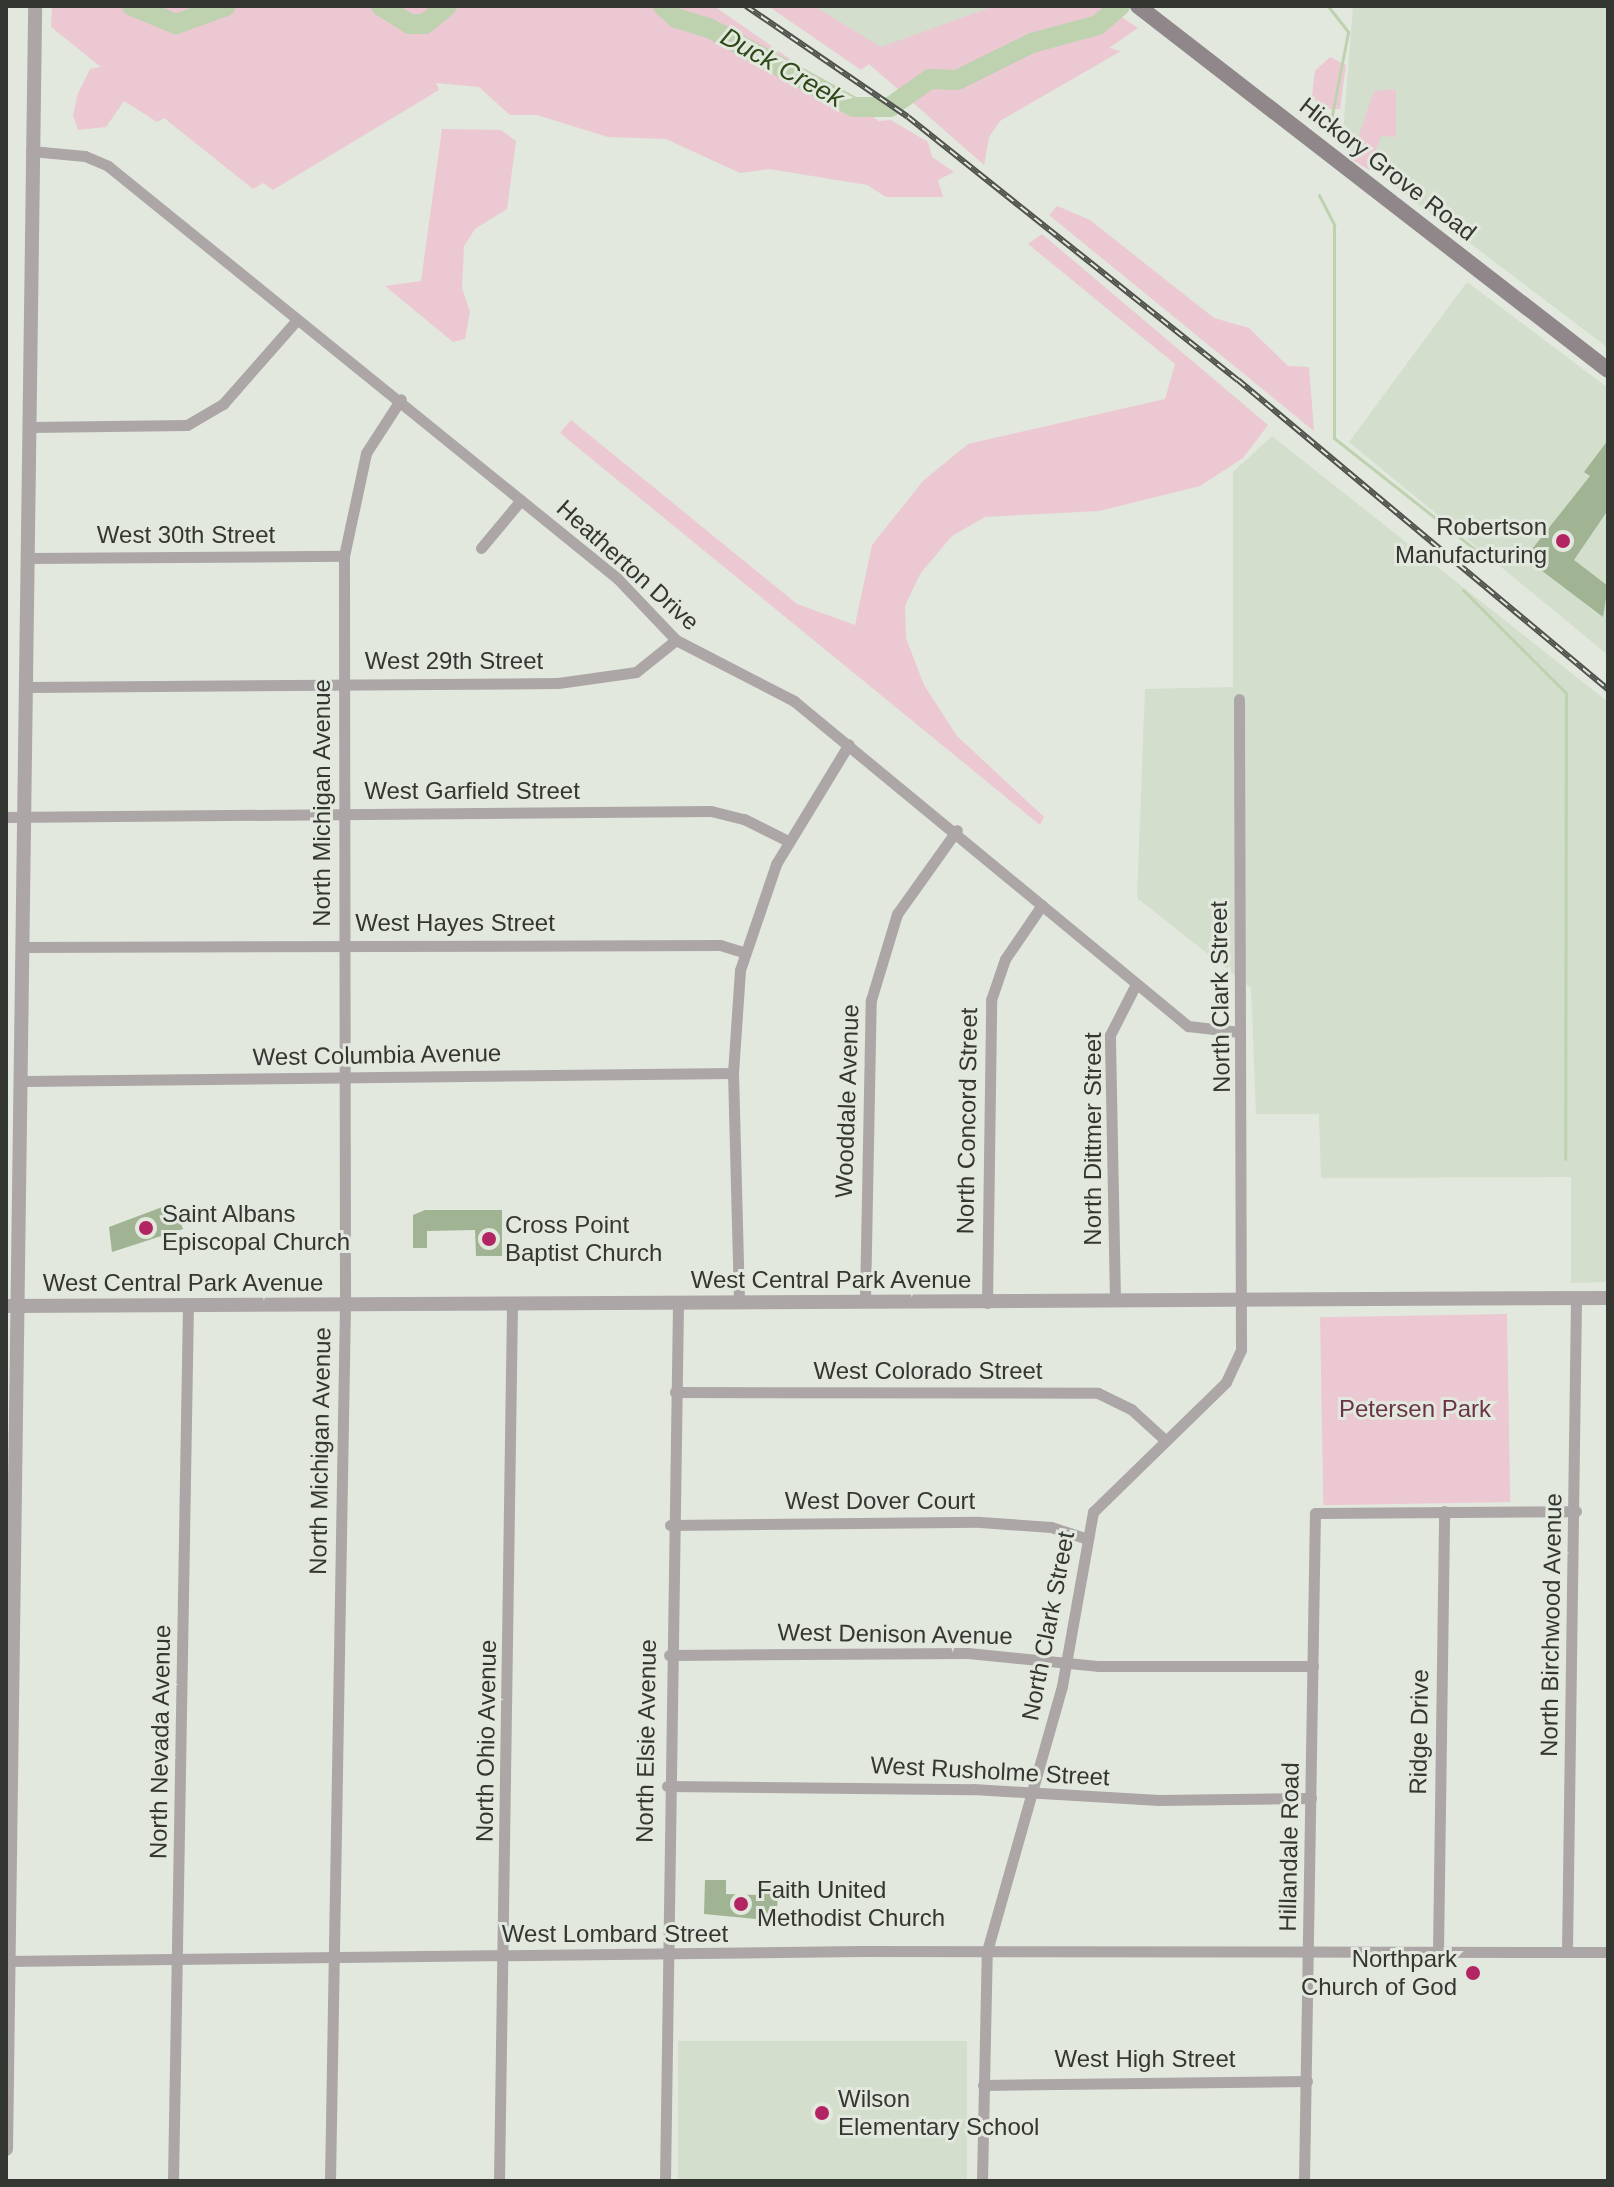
<!DOCTYPE html>
<style>
body{margin:0}
#map{position:relative;width:1614px;height:2187px;overflow:hidden;background:#e2e8dd;font-family:Helvetica,sans-serif}
div>[style]{position:absolute}
[style*='--x']{left:calc(var(--x)*1px);top:calc(var(--y)*1px);width:calc(var(--w)*1px);rotate:calc(var(--a)*1deg)}
.built>*{inset:0;background:#d4decd;transform-origin:0 0}
.green>*{inset:0;background:#ecc8d2;transform-origin:0 0}
.stream>*{height:3px;margin:-1.5px;padding:0 1.5px;transform-origin:1.5px;border-radius:1.5px;background:#bed2b0}
.river>*{height:20px;margin:-10px;padding:0 10px;transform-origin:10px;border-radius:10px;background:#bed2b0}
.building>*{inset:0;background:#a0b392}
.minor>*{height:11px;margin:-5.5px;padding:0 5.5px;transform-origin:5.5px;border-radius:5.5px;background:#aca6a7}
.tertiary>*{height:14px;margin:-7px;padding:0 7px;transform-origin:7px;border-radius:7px;background:#aca6a7}
.secondary>*{height:16px;margin:-8px;padding:0 8px;transform-origin:8px;border-radius:8px;background:#8f8789}
.rail>*{height:6px;margin-top:-3px;transform-origin:0;background:repeating-linear-gradient(90deg,#e2e8dd 0 9px,#4f514c 0 18px);box-sizing:border-box;border-block:2px solid #4f514c}
.dots>*{width:22px;height:22px;translate:-50% -50%;box-sizing:border-box;border:4px solid #e2e8dd;border-radius:50%}
span{translate:-50% -50%;white-space:nowrap;text-align:center;line-height:1.15;-webkit-text-stroke:6px #e2e8dd;paint-order:stroke}
.street-label{font-size:24px;color:#343632}
.poi-label{font-size:24px;color:#343632}
.right{translate:-100% -50%;text-align:right}
.left{translate:0 -50%;text-align:left}
.park-label{font-size:24px;color:#6b3446}
.water-label{font-size:26px;color:#2e4817;font-style:italic}
.frame{position:absolute;inset:0;border:8px solid #343632;pointer-events:none}
</style>
<div id="map">
<div class="built">
<i style="clip-path:polygon(787px 6px,994px 6px,859px 56px)"></i>
<i style="clip-path:polygon(1353px 6px,1608px 6px,1608px 348px,1342px 146px)"></i>
<i style="clip-path:polygon(1467px 282px,1608px 388px,1608px 655px,1349px 442px)"></i>
<i style="clip-path:polygon(1272px 436px,1608px 702px,1608px 1282px,1571px 1283px,1571px 1177px,1321px 1178px,1319px 1114px,1256px 1114px,1251px 988px,1137px 898px,1145px 689px,1233px 687px,1233px 472px)"></i>
<i style="left:967px;top:2041px;width:140px;height:289px;rotate:90deg"></i>
</div>
<div class="green">
<i style="clip-path:polygon(52px 6px,714px 6px,879px 121px,891px 120px,928px 142px,932px 157px,954px 172px,938px 180px,943px 197px,886px 197px,867px 185px,769px 169px,740px 173px,666px 139px,608px 137px,537px 115px,510px 115px,479px 87px,436px 83px,439px 90px,273px 190px,263px 183px,253px 189px,164px 118px,157px 122px,124px 101px,106px 127px,78px 130px,73px 115px,78px 93px,90px 69px,101px 67px,51px 27px)"></i>
<i style="clip-path:polygon(768px 6px,814px 6px,881px 47px,994px 6px,1105px 6px,1138px 28px,1109px 48px,1121px 51px,1000px 121px,989px 137px,984px 165px,869px 64px,861px 70px)"></i>
<i style="clip-path:polygon(1330px 57px,1346px 65px,1340px 109px,1321px 109px,1312px 95px,1315px 71px)"></i>
<i style="clip-path:polygon(1396px 89px,1396px 137px,1381px 136px,1369px 170px,1351px 159px,1374px 91px)"></i>
<i style="clip-path:polygon(442px 129px,501px 130px,516px 141px,507px 209px,475px 229px,464px 246px,462px 288px,470px 312px,465px 339px,453px 342px,385px 286px,421px 281px)"></i>
<i style="clip-path:polygon(1057px 206px,1090px 220px,1214px 318px,1249px 328px,1288px 366px,1309px 367px,1314px 431px,1049px 215px)"></i>
<i style="clip-path:polygon(1042px 234px,1268px 425px,1243px 458px,1200px 486px,1099px 511px,985px 517px,952px 536px,920px 574px,905px 606px,906px 638px,924px 685px,957px 736px,1044px 817px,1040px 825px,560px 433px,571px 420px,797px 604px,855px 625px,872px 545px,923px 481px,968px 444px,1165px 399px,1175px 364px,1028px 244px)"></i>
<i style="left:1507px;top:1314px;width:188px;height:187px;rotate:89deg"></i>
</div>
<div class="stream">
<i style="--x:1328;--y:6;--w:33;--a:52"></i>
<i style="--x:1348;--y:32;--w:90;--a:100.9"></i>
<i style="--x:1319;--y:195;--w:34;--a:63"></i>
<i style="--x:1334;--y:225;--w:213;--a:90"></i>
<i style="--x:1334;--y:438;--w:195;--a:38.3"></i>
<i style="--x:1463;--y:590;--w:146;--a:45"></i>
<i style="--x:1566;--y:693;--w:466;--a:90.1"></i>
</div>
<div class="river">
<i style="--x:132;--y:6;--w:48;--a:22.2"></i>
<i style="--x:176;--y:24;--w:53;--a:-19.8"></i>
<i style="--x:381;--y:6;--w:34;--a:32"></i>
<i style="--x:410;--y:24;--w:15;--a:0"></i>
<i style="--x:425;--y:24;--w:28;--a:-39"></i>
<i style="--x:663;--y:6;--w:18;--a:43"></i>
<i style="--x:676;--y:18;--w:34;--a:17"></i>
<i style="--x:709;--y:28;--w:165;--a:28.6"></i>
<i style="--x:854;--y:107;--w:36;--a:0"></i>
<i style="--x:890;--y:107;--w:49;--a:-35"></i>
<i style="--x:930;--y:79;--w:27;--a:2"></i>
<i style="--x:957;--y:80;--w:84;--a:-26.3"></i>
<i style="--x:1032;--y:43;--w:68;--a:-15.3"></i>
<i style="--x:1098;--y:25;--w:29;--a:-41"></i>
</div>
<div class="building">
<i style="clip-path:polygon(1608px 440px,1608px 510px,1574px 560px,1608px 586px,1603px 617px,1525px 558px,1590px 476px,1584px 472px)"></i>
<i style="clip-path:polygon(173px 1203px,183px 1229px,112px 1252px,109px 1227px)"></i>
<i style="clip-path:polygon(425px 1210px,502px 1210px,502px 1256px,476px 1256px,475px 1230px,427px 1231px,427px 1248px,413px 1248px,413px 1215px)"></i>
<i style="clip-path:polygon(705px 1880px,726px 1880px,726px 1894px,756px 1895px,756px 1884px,778px 1884px,777px 1921px,704px 1914px)"></i>
</div>
<div class="minor">
<i style="--x:31;--y:151;--w:54;--a:5.3"></i>
<i style="--x:85;--y:156;--w:25;--a:23"></i>
<i style="--x:108;--y:166;--w:655;--a:38.99"></i>
<i style="--x:617;--y:578;--w:86;--a:46.4"></i>
<i style="--x:676;--y:640;--w:133;--a:27.3"></i>
<i style="--x:794;--y:701;--w:511;--a:39.52"></i>
<i style="--x:1188;--y:1026;--w:52;--a:6.6"></i>
<i style="--x:31;--y:427;--w:156;--a:-0.7"></i>
<i style="--x:187;--y:425;--w:42;--a:-30.3"></i>
<i style="--x:223;--y:404;--w:111;--a:-48.7"></i>
<i style="--x:481;--y:548;--w:62;--a:-50.2"></i>
<i style="--x:28;--y:558;--w:316;--a:-0.4"></i>
<i style="--x:27;--y:687;--w:531;--a:-0.43"></i>
<i style="--x:558;--y:683;--w:79;--a:-8"></i>
<i style="--x:636;--y:672;--w:51;--a:-38.7"></i>
<i style="--x:6;--y:817;--w:705;--a:-0.49"></i>
<i style="--x:711;--y:811;--w:34;--a:14"></i>
<i style="--x:744;--y:819;--w:49;--a:26.6"></i>
<i style="--x:22;--y:947;--w:698;--a:-0.16"></i>
<i style="--x:720;--y:945;--w:24;--a:17"></i>
<i style="--x:22;--y:1081;--w:711;--a:-0.64"></i>
<i style="--x:865;--y:1300;--w:300;--a:-88.9"></i>
<i style="--x:871;--y:1000;--w:90;--a:-73.2"></i>
<i style="--x:897;--y:914;--w:103;--a:-54.5"></i>
<i style="--x:1115;--y:1300;--w:265;--a:-91.1"></i>
<i style="--x:1110;--y:1035;--w:57;--a:-63"></i>
<i style="--x:739;--y:1301;--w:228;--a:-91.5"></i>
<i style="--x:733;--y:1073;--w:103;--a:-86.1"></i>
<i style="--x:740;--y:970;--w:112;--a:-71.2"></i>
<i style="--x:776;--y:864;--w:140;--a:-58.7"></i>
<i style="--x:987;--y:1303;--w:303;--a:-89.2"></i>
<i style="--x:991;--y:1000;--w:43;--a:-71.1"></i>
<i style="--x:1005;--y:959;--w:65;--a:-55.6"></i>
<i style="--x:675;--y:1392;--w:423;--a:0.1"></i>
<i style="--x:1098;--y:1393;--w:37;--a:26"></i>
<i style="--x:1131;--y:1409;--w:46;--a:42.4"></i>
<i style="--x:670;--y:1525;--w:310;--a:-0.6"></i>
<i style="--x:980;--y:1522;--w:71;--a:4"></i>
<i style="--x:1051;--y:1527;--w:38;--a:18"></i>
<i style="--x:669;--y:1655;--w:299;--a:-0.4"></i>
<i style="--x:968;--y:1653;--w:132;--a:5.7"></i>
<i style="--x:1099;--y:1666;--w:214;--a:0"></i>
<i style="--x:667;--y:1786;--w:306;--a:0.6"></i>
<i style="--x:973;--y:1789;--w:186;--a:3.4"></i>
<i style="--x:1159;--y:1800;--w:152;--a:-0.8"></i>
<i style="--x:1438;--y:1952;--w:441;--a:-89.2"></i>
<i style="--x:1567;--y:1952;--w:654;--a:-89.21"></i>
<i style="--x:6;--y:1961;--w:855;--a:-0.67"></i>
<i style="--x:861;--y:1951;--w:747;--a:0.08"></i>
<i style="--x:983;--y:2085;--w:324;--a:-0.7"></i>
<i style="--x:173;--y:2181;--w:876;--a:-89.02"></i>
<i style="--x:330;--y:2181;--w:876;--a:-89.02"></i>
<i style="--x:345;--y:1305;--w:749;--a:-90.08"></i>
<i style="--x:344;--y:556;--w:105;--a:-77.9"></i>
<i style="--x:366;--y:453;--w:64;--a:-57.1"></i>
<i style="--x:499;--y:2181;--w:879;--a:-89.15"></i>
<i style="--x:665;--y:2181;--w:880;--a:-89.15"></i>
<i style="--x:982;--y:2181;--w:230;--a:-88.8"></i>
<i style="--x:987;--y:1951;--w:275;--a:-74.2"></i>
<i style="--x:1062;--y:1686;--w:177;--a:-79.9"></i>
<i style="--x:1093;--y:1512;--w:186;--a:-44.3"></i>
<i style="--x:1226;--y:1382;--w:35;--a:-65"></i>
<i style="--x:1241;--y:1350;--w:651;--a:-90.18"></i>
<i style="--x:1304;--y:2181;--w:668;--a:-89.06"></i>
<i style="--x:1315;--y:1513;--w:261;--a:-0.4"></i>
</div>
<div class="tertiary">
<i style="--x:9;--y:1306;--w:1599;--a:-0.29"></i>
<i style="--x:6;--y:2149;--w:2143;--a:-89.22"></i>
</div>
<div class="secondary">
<i style="--x:1138;--y:6;--w:594;--a:37.76"></i>
</div>
<div class="rail">
<i style="--x:746;--y:6;--w:196;--a:34.4"></i>
<i style="--x:908;--y:117;--w:422;--a:38.6"></i>
<i style="--x:1238;--y:380;--w:482;--a:39.9"></i>
</div>
<div class="dots">
<i style="left:1563px;top:541px;background:#b12662"></i>
<i style="left:146px;top:1228px;background:#b12662"></i>
<i style="left:489px;top:1239px;background:#b12662"></i>
<i style="left:741px;top:1904px;background:#b12662"></i>
<i style="left:1473px;top:1973px;background:#b12662"></i>
<i style="left:822px;top:2113px;background:#b12662"></i>
</div>
<div class="street-label">
<span style="left:1388px;top:169px;rotate:38deg">Hickory Grove Road</span>
<span style="left:186px;top:535px">West 30th Street</span>
<span style="left:628px;top:565px;rotate:42deg">Heatherton Drive</span>
<span style="left:454px;top:661px">West 29th Street</span>
<span style="left:472px;top:791px">West Garfield Street</span>
<span style="left:322px;top:803px;rotate:-90deg">North Michigan Avenue</span>
<span style="left:455px;top:923px">West Hayes Street</span>
<span style="left:1220px;top:997px;rotate:-91deg">North Clark Street</span>
<span style="left:377px;top:1055px;rotate:-1deg">West Columbia Avenue</span>
<span style="left:847px;top:1101px;rotate:-88deg">Wooddale Avenue</span>
<span style="left:967px;top:1121px;rotate:-89deg">North Concord Street</span>
<span style="left:1093px;top:1139px;rotate:-90deg">North Dittmer Street</span>
<span style="left:831px;top:1280px">West Central Park Avenue</span>
<span style="left:183px;top:1283px">West Central Park Avenue</span>
<span style="left:928px;top:1371px">West Colorado Street</span>
<span style="left:320px;top:1451px;rotate:-89deg">North Michigan Avenue</span>
<span style="left:880px;top:1501px">West Dover Court</span>
<span style="left:1551px;top:1625px;rotate:-89deg">North Birchwood Avenue</span>
<span style="left:1048px;top:1626px;rotate:-79deg">North Clark Street</span>
<span style="left:895px;top:1634px;rotate:1deg">West Denison Avenue</span>
<span style="left:1419px;top:1732px;rotate:-89deg">Ridge Drive</span>
<span style="left:486px;top:1741px;rotate:-89deg">North Ohio Avenue</span>
<span style="left:646px;top:1741px;rotate:-89deg">North Elsie Avenue</span>
<span style="left:160px;top:1742px;rotate:-89deg">North Nevada Avenue</span>
<span style="left:990px;top:1771px;rotate:3deg">West Rusholme Street</span>
<span style="left:1289px;top:1847px;rotate:-89deg">Hillandale Road</span>
<span style="left:615px;top:1934px">West Lombard Street</span>
<span style="left:1145px;top:2059px">West High Street</span>
</div>
<div class="poi-label">
<span class="right" style="left:1547px;top:541px">Robertson<br>Manufacturing</span>
<span class="left" style="left:162px;top:1228px">Saint Albans<br>Episcopal Church</span>
<span class="left" style="left:505px;top:1239px">Cross Point<br>Baptist Church</span>
<span class="left" style="left:757px;top:1904px">Faith United<br>Methodist Church</span>
<span class="right" style="left:1457px;top:1973px">Northpark<br>Church of God</span>
<span class="left" style="left:838px;top:2113px">Wilson<br>Elementary School</span>
</div>
<div class="park-label">
<span style="left:1415px;top:1409px">Petersen Park</span>
</div>
<div class="water-label">
<span style="left:782px;top:68px;rotate:29deg">Duck Creek</span>
</div>
<div class="frame"></div>
</div>
